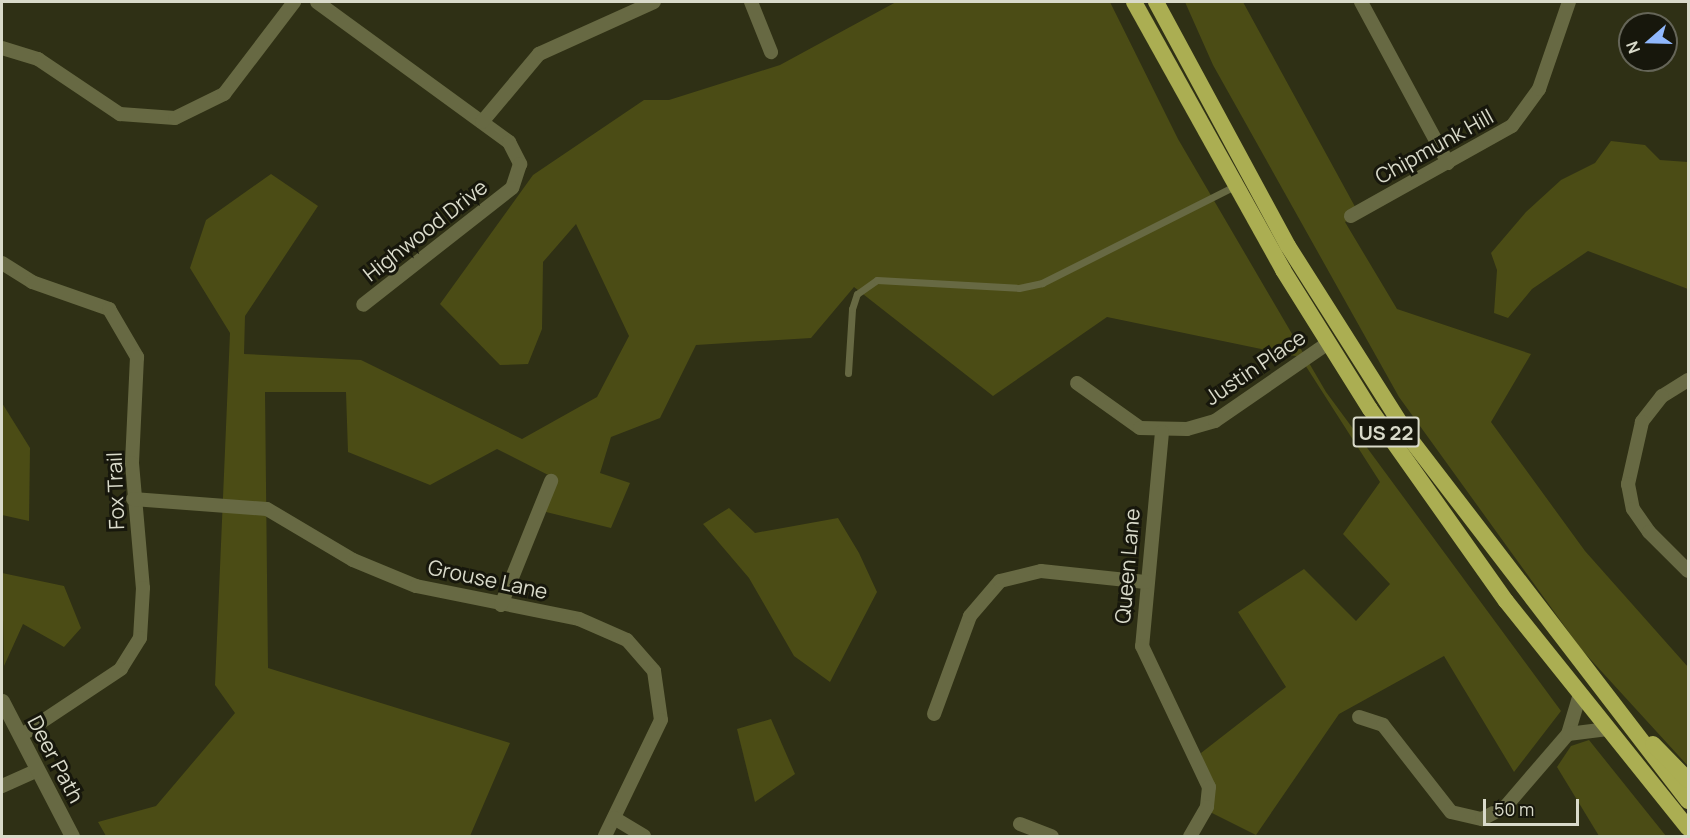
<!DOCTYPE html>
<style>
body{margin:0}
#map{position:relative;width:1690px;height:838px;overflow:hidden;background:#2f3015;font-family:Manrope,sans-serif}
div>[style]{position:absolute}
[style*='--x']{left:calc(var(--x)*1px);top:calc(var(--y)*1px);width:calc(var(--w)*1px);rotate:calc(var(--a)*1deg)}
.green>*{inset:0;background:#4b4c15}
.service>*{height:7px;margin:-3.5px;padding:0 3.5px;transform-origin:3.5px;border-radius:3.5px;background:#676943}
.minor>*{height:14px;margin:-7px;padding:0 7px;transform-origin:7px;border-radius:7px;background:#676943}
.tertiary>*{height:15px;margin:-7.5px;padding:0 7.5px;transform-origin:7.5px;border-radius:7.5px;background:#676943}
.trunk>*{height:16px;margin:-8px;padding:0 8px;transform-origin:8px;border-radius:8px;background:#abae52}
span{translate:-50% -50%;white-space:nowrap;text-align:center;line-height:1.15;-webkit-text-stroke:6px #17170c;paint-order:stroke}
.shield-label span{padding:2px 4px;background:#17170c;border:2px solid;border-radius:4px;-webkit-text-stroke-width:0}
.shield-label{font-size:20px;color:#d9daca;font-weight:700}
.street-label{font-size:21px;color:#d9daca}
.frame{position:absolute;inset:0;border:3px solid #d9daca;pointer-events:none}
.north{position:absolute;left:1618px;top:12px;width:60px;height:60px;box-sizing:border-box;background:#17170c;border:2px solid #656558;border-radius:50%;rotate:250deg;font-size:16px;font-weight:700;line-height:24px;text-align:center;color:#d9daca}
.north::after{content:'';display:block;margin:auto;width:21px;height:27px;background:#90b8fd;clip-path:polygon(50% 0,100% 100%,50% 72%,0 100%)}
.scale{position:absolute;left:1483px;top:799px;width:96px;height:27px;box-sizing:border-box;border:3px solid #d9daca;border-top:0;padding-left:8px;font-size:18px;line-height:21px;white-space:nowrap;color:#d9daca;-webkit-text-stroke:4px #17170c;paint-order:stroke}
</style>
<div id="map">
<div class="green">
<i style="clip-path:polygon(896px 2px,1110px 2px,1178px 139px,1326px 392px,1561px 711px,1514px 772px,1444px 656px,1339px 714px,1256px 835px,1202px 808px,1208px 782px,1201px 753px,1286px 687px,1238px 612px,1304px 569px,1356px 621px,1390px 584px,1343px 534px,1380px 482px,1300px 357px,1107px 317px,993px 396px,854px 287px,811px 338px,696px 345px,660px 418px,611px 437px,600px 473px,630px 483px,611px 528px,542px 511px,556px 479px,497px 449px,430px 485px,348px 452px,346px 392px,265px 392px,268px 668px,510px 743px,470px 836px,106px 836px,98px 822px,156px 806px,235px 713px,215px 685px,230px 333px,190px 268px,206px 220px,271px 174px,318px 206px,245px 316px,244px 354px,361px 360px,522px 439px,597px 397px,629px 336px,576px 224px,543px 262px,542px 329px,528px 364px,500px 365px,440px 304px,533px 175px,644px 100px,669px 100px,780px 65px)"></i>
<i style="clip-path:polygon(1185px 2px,1243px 2px,1359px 214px,1345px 222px,1397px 309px,1531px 354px,1491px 422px,1585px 551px,1688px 667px,1688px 766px,1581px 649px,1399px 397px,1213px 65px)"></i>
<i style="clip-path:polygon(1611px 141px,1645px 145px,1660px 160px,1688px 162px,1688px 289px,1588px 251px,1532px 289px,1508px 318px,1494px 313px,1497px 270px,1491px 253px,1526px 212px,1561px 180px,1595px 163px)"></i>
<i style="clip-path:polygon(2px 403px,30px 448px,29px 521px,2px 515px)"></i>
<i style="clip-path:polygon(729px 508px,755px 533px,838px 518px,859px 553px,877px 592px,830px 682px,794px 656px,749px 578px,703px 524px)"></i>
<i style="clip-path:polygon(2px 573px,64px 586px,81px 628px,64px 647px,23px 624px,4px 666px)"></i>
<i style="clip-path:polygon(771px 719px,795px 774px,755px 802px,737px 729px)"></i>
<i style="clip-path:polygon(1589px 740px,1666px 836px,1599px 836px,1557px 767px,1571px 746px)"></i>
</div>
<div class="service">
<i style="--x:848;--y:373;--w:64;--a:-86.4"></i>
<i style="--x:852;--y:309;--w:16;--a:-72"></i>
<i style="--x:857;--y:294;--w:24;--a:-35"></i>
<i style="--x:877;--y:280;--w:142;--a:3.2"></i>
<i style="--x:1019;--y:288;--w:24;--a:-12"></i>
<i style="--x:1042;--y:283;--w:216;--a:-26.7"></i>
</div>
<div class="minor">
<i style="--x:317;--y:2;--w:238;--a:36.1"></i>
<i style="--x:509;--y:142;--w:25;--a:63"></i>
<i style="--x:520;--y:164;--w:25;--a:108"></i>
<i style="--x:512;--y:188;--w:189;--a:141.9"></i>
<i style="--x:751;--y:2;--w:54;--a:68.2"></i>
<i style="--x:1361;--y:2;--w:183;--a:61.6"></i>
<i style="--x:2;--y:48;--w:38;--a:17"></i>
<i style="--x:38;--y:59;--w:99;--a:33.9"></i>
<i style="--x:120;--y:114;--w:55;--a:4.2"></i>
<i style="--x:175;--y:118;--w:55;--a:-26.1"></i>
<i style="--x:224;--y:94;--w:116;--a:-52.7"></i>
<i style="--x:482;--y:122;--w:89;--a:-50"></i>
<i style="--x:539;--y:54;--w:126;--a:-24.3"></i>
<i style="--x:1351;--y:216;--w:184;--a:-29.2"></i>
<i style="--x:1512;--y:126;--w:46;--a:-53.9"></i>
<i style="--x:1539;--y:89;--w:92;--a:-71"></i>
<i style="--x:2;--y:263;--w:36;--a:32"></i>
<i style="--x:32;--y:282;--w:82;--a:19.3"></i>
<i style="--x:109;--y:309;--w:56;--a:59.7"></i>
<i style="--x:137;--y:357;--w:106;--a:92.7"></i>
<i style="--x:132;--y:463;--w:125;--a:85"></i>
<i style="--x:143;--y:588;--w:50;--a:93.4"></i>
<i style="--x:140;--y:638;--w:36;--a:122"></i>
<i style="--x:121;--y:669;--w:121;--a:146.4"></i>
<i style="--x:1688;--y:380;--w:31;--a:148"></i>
<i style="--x:1662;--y:396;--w:33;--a:128"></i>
<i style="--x:1642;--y:422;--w:64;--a:102.7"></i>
<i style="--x:1628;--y:484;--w:25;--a:79"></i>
<i style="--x:1633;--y:509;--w:28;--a:55"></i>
<i style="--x:1649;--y:532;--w:55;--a:45"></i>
<i style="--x:1077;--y:383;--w:77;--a:35.5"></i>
<i style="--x:1140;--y:428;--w:47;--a:1.2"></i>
<i style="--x:1187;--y:429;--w:29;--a:-16"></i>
<i style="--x:1215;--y:421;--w:137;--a:-34.6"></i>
<i style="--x:1162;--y:432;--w:215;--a:95.3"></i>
<i style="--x:1142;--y:646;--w:156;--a:64.6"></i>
<i style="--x:1209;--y:787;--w:20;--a:96"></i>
<i style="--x:1207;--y:807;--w:34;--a:120"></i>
<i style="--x:133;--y:499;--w:134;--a:4.3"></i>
<i style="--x:267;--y:509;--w:100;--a:30.7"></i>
<i style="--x:353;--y:560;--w:68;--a:22.4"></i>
<i style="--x:416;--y:586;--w:166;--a:11.4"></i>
<i style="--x:579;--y:619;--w:52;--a:23.6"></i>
<i style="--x:627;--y:640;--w:41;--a:48.9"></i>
<i style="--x:654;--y:671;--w:49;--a:81.9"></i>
<i style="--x:661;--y:720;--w:129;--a:115.8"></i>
<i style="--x:501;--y:605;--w:134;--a:-68"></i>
<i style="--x:934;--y:714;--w:104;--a:-69.8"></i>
<i style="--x:970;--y:616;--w:46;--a:-49.4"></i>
<i style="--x:1000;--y:581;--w:42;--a:-13.7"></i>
<i style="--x:1041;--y:571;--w:105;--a:6"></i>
<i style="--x:1359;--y:717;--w:25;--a:18"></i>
<i style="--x:1383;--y:725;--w:110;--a:52"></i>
<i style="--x:1451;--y:812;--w:32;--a:13"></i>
<i style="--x:1482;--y:819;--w:27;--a:-28"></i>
<i style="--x:1506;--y:806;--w:95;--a:-49.3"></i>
<i style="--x:1568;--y:734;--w:42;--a:-73.3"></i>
<i style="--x:1568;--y:734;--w:40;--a:-7.1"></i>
<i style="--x:2;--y:786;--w:39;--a:-24"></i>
<i style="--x:614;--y:818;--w:35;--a:31"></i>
<i style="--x:1020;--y:824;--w:34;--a:21"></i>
</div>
<div class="tertiary">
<i style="--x:2;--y:701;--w:152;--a:62.6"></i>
</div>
<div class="trunk">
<i style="--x:1134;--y:2;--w:307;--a:60.9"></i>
<i style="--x:1283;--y:270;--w:164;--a:58"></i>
<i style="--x:1370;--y:409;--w:235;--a:54.7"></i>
<i style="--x:1506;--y:601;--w:291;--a:51.3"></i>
<i style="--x:1156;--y:2;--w:277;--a:61.6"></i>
<i style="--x:1288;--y:246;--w:230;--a:57.6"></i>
<i style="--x:1411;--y:440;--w:455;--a:52.5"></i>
<i style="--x:1653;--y:744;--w:50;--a:45.8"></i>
</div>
<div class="shield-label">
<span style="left:1386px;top:432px">US 22</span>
</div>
<div class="street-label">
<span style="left:1434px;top:146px;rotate:-29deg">Chipmunk Hill</span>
<span style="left:425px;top:230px;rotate:-38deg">Highwood Drive</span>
<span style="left:1255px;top:367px;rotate:-34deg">Justin Place</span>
<span style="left:115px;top:491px;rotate:-92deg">Fox Trail</span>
<span style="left:1127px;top:566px;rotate:-85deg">Queen Lane</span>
<span style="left:488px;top:579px;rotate:12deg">Grouse Lane</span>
<span style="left:56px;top:759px;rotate:62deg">Deer Path</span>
</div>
<div class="frame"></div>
<div class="north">N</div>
<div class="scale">50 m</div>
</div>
